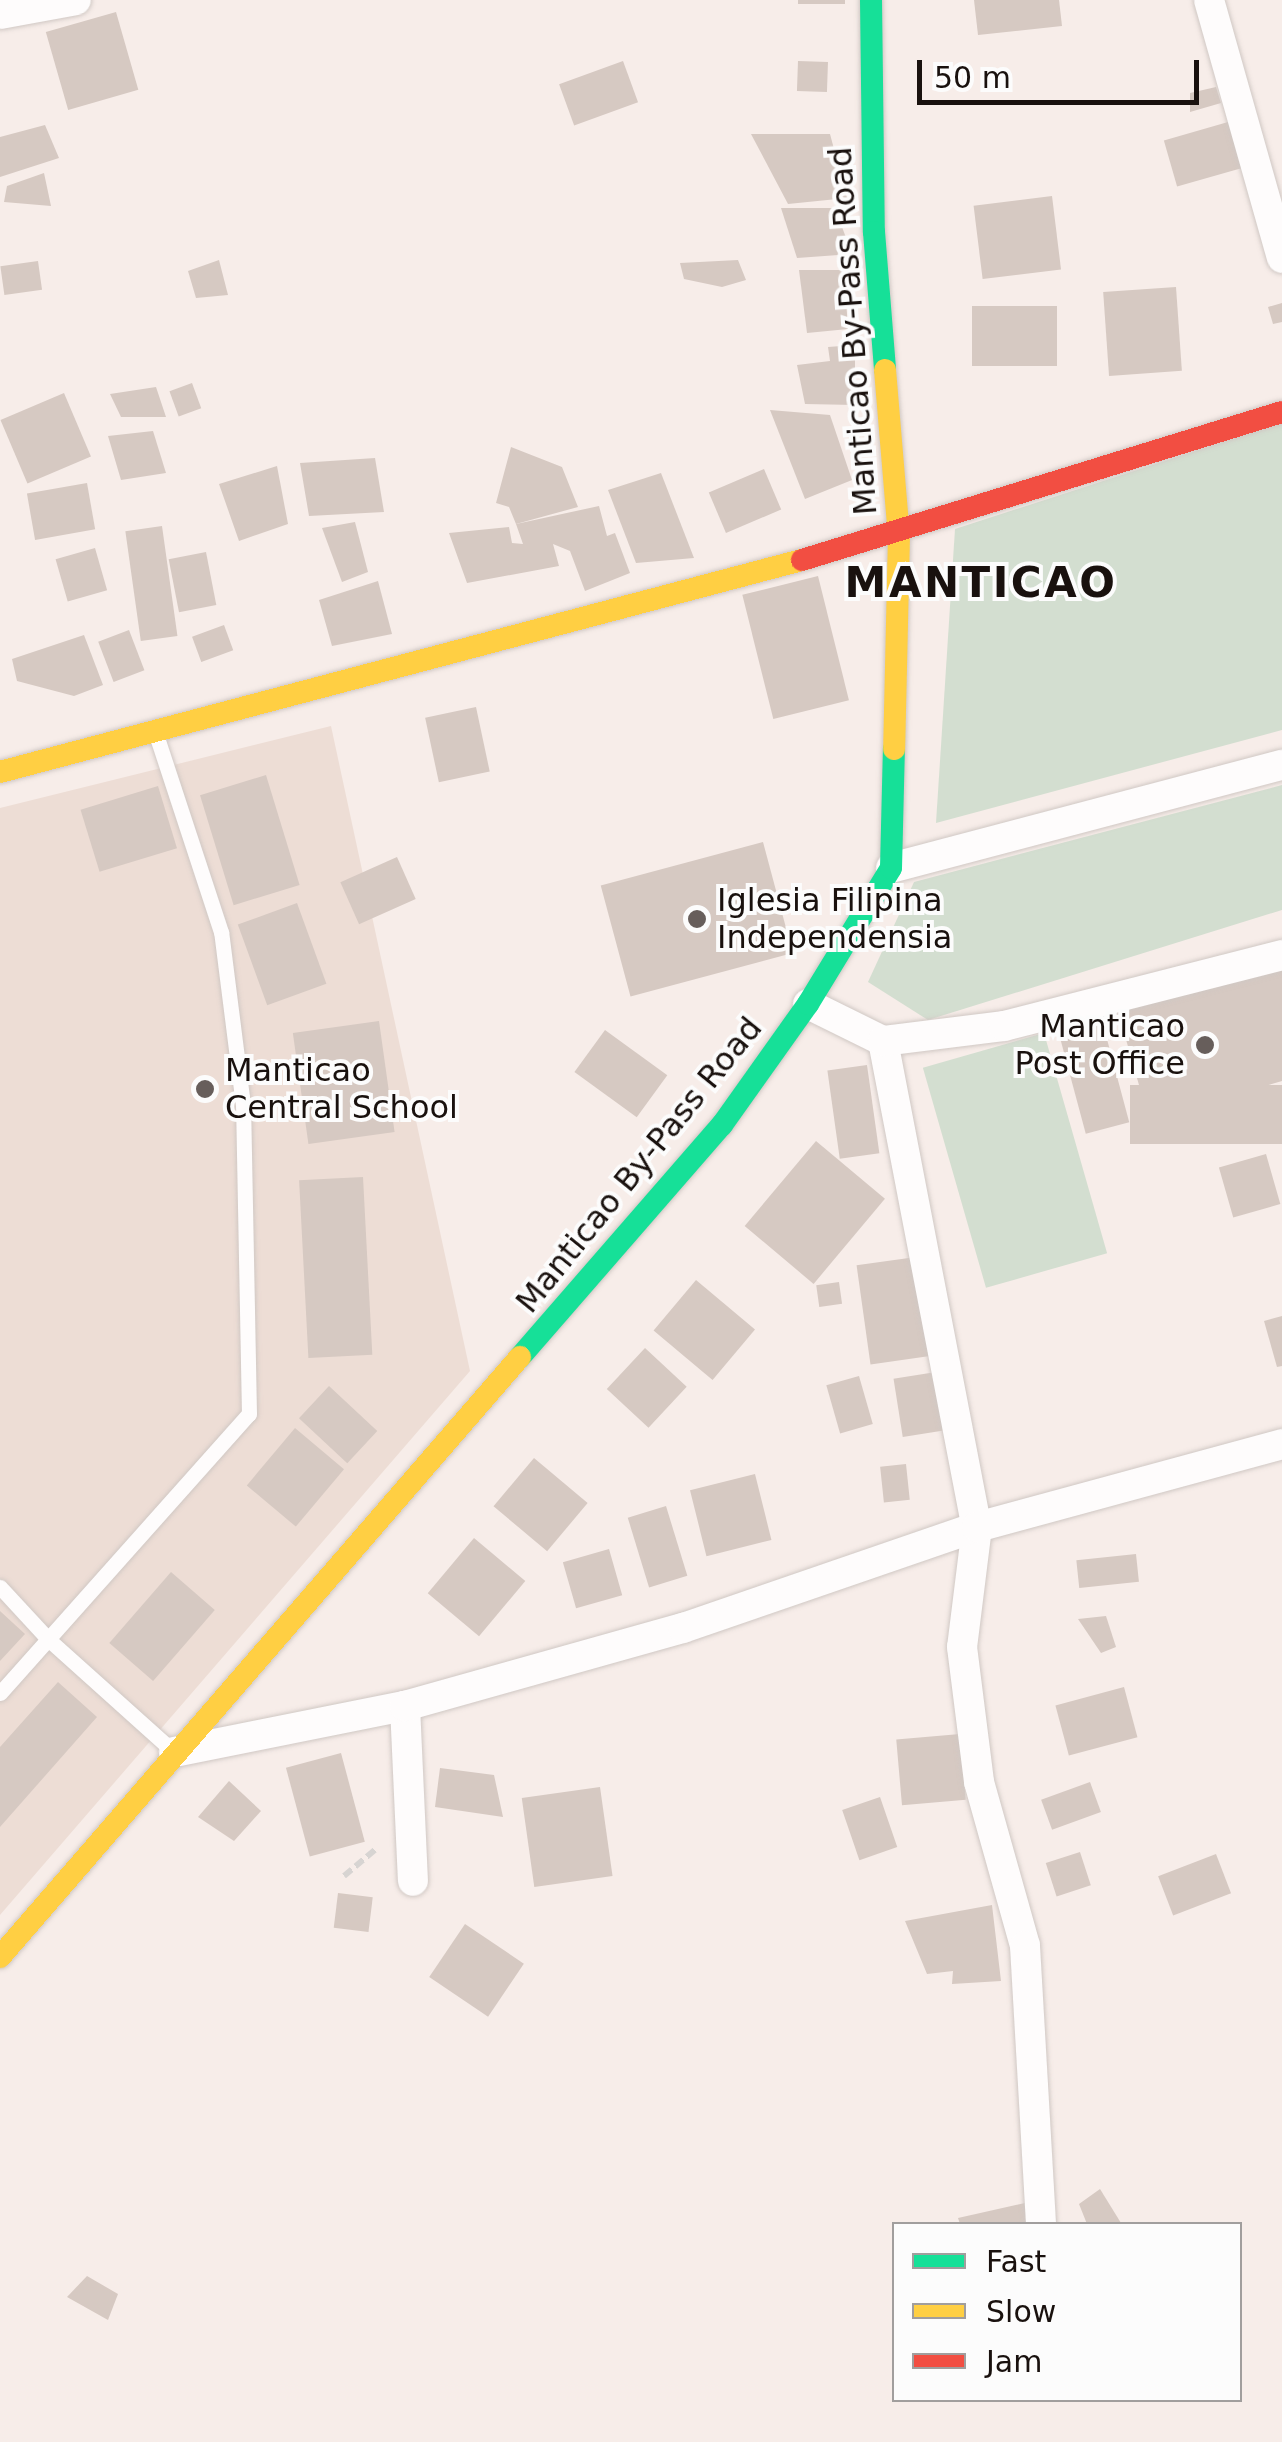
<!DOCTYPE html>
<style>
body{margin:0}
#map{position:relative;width:1282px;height:2442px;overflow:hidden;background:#f7ede9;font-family:"DejaVu Sans",sans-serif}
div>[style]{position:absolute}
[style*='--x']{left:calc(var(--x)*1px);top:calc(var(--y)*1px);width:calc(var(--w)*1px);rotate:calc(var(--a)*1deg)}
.education>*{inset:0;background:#edddd5}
.green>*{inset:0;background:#d3ded0;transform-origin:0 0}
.building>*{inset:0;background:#d6c9c2;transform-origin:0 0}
.path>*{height:6px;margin-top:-3px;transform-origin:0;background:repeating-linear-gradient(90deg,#d7d4d2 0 10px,transparent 0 15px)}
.roads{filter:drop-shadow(0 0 2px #d0c8c4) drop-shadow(0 0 2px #d0c8c4)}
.lane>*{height:15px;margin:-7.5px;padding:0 7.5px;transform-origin:7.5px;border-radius:7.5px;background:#fefcfc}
.street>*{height:30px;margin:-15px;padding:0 15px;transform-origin:15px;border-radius:15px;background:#fefcfc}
.fast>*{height:22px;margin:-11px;padding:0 11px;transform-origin:11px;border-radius:11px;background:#16e098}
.slow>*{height:22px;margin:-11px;padding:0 11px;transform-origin:11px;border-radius:11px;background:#ffcf43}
.jam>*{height:22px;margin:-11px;padding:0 11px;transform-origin:11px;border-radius:11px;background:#f24e42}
.dots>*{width:28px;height:28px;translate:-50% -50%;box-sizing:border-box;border:5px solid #fcfcfc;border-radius:50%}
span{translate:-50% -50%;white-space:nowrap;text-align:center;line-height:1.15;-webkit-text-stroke:8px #fcfcfc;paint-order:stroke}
.street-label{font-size:32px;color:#19110e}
.poi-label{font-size:32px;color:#19110e}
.left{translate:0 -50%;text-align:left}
.right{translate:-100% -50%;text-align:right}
.district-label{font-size:42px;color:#19110e;font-weight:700;letter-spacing:2.5px}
.legend{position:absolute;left:892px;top:2222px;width:350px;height:180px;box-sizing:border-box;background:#fcfcfc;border:2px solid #a19e9d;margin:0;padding:12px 18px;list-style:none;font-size:30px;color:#19110e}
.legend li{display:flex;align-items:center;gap:20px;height:50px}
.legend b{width:50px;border:2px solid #a19e9d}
.scale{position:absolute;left:917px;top:60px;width:282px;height:45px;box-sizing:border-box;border:5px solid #19110e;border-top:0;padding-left:12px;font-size:30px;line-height:35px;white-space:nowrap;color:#19110e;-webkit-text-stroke:8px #fcfcfc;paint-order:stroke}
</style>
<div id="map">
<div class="education">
<i style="clip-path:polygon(331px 726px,470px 1371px,0 1915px,0 808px)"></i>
</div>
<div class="green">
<i style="clip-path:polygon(1282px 423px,1282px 730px,936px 823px,955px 529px)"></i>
<i style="clip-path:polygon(1282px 785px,1282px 910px,928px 1020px,868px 982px,914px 882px)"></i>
<i style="left:1044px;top:1033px;width:229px;height:126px;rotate:74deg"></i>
</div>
<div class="building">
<i style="left:798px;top:0;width:47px;height:4px"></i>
<i style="clip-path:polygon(974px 0,1059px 0,1062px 26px,978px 35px)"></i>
<i style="left:116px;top:12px;width:81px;height:73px;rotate:74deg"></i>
<i style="left:623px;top:61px;width:44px;height:68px;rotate:70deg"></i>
<i style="left:798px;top:61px;width:30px;height:30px;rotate:2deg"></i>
<i style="clip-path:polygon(1216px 87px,1221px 103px,1190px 112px,1190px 93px)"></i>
<i style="left:1235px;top:120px;width:48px;height:74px;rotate:74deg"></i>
<i style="clip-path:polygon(45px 125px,59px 158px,0 177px,0 137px)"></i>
<i style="clip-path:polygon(751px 134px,830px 134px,847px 198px,788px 204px)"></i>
<i style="clip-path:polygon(44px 173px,51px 206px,4px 202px,7px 186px)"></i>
<i style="left:1052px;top:196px;width:74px;height:79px;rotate:83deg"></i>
<i style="clip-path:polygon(781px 208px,835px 208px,852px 254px,797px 258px)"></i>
<i style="clip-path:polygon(219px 260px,228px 295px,196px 298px,188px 271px)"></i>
<i style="clip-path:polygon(738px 260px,746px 280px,722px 287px,684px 279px,680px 263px)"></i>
<i style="left:38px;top:261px;width:29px;height:38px;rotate:82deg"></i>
<i style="clip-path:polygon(799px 270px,844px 270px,848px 329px,807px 333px)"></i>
<i style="left:1176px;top:287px;width:84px;height:73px;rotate:86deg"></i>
<i style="clip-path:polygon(1282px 303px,1282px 322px,1273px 324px,1268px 307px)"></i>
<i style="left:972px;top:306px;width:85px;height:60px"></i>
<i style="clip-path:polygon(855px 345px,855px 405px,805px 404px,797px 365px,830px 361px,828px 347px)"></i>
<i style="left:192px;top:383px;width:27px;height:24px;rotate:70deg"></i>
<i style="clip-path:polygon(156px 387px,166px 417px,121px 417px,110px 394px)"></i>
<i style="left:64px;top:393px;width:69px;height:69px;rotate:67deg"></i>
<i style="clip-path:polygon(770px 410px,830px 415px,852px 480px,805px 499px)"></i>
<i style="clip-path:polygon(153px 431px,166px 473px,121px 480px,108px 436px)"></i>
<i style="clip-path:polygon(511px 447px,562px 467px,578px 507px,516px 524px,509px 507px,496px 503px)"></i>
<i style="clip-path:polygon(375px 458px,384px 512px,309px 516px,300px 463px)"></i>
<i style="clip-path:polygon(277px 466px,288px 524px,239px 541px,219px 484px)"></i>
<i style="left:764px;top:469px;width:44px;height:60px;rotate:67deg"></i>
<i style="clip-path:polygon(661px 473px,694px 558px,636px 563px,608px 490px)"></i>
<i style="left:87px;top:483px;width:47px;height:61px;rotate:80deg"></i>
<i style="clip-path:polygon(599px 506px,607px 536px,615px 533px,630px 573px,585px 591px,570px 551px,553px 544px,559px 566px,467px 583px,449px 533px,509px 527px,512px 543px,523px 544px,516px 524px)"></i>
<i style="clip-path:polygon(355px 522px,368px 572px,342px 582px,322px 528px)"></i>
<i style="left:162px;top:526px;width:111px;height:37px;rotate:82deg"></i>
<i style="left:95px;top:548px;width:44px;height:41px;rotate:74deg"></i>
<i style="left:206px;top:552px;width:54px;height:38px;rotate:79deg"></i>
<i style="left:818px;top:576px;width:128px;height:78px;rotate:76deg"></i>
<i style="clip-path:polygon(378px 581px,392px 634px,332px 646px,319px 600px)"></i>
<i style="left:224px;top:625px;width:27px;height:34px;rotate:70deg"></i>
<i style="left:129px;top:630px;width:43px;height:33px;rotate:69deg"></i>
<i style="clip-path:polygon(84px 635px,103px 685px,74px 696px,17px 681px,12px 659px)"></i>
<i style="left:476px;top:707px;width:66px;height:52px;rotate:78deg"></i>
<i style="left:266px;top:775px;width:115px;height:69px;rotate:73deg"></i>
<i style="left:158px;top:786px;width:65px;height:81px;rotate:73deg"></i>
<i style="left:763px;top:842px;width:115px;height:168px;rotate:75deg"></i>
<i style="left:397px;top:857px;width:46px;height:62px;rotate:66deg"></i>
<i style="left:297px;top:903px;width:86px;height:63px;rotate:70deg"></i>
<i style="clip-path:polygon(1282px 970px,1282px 1081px,1149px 1120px,1117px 1008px)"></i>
<i style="left:1100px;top:1013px;width:113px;height:45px;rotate:75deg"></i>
<i style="left:379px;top:1021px;width:112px;height:87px;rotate:82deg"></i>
<i style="left:605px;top:1030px;width:77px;height:52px;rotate:36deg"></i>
<i style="left:867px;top:1065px;width:89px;height:40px;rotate:82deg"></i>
<i style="left:1282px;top:1085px;width:59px;height:152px;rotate:90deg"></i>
<i style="left:816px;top:1141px;width:90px;height:111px;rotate:40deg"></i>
<i style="left:1266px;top:1154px;width:52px;height:49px;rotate:74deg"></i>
<i style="left:363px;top:1177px;width:178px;height:64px;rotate:87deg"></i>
<i style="left:916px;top:1257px;width:100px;height:60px;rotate:82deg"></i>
<i style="left:696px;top:1280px;width:77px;height:66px;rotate:40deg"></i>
<i style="left:839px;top:1282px;width:22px;height:23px;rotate:82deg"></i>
<i style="clip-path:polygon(1282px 1316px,1282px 1366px,1277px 1367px,1264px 1321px)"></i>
<i style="left:645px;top:1348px;width:57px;height:56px;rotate:43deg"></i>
<i style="left:936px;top:1372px;width:59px;height:43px;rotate:81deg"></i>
<i style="left:859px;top:1376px;width:50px;height:34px;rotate:74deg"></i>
<i style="left:329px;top:1386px;width:66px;height:44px;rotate:43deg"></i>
<i style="left:295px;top:1428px;width:64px;height:75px;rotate:40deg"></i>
<i style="left:534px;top:1458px;width:70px;height:63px;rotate:40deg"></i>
<i style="left:906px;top:1464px;width:36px;height:26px;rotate:84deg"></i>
<i style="left:755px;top:1474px;width:68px;height:67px;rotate:76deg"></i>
<i style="left:666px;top:1506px;width:73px;height:40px;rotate:73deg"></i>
<i style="left:474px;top:1538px;width:67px;height:72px;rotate:40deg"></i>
<i style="left:609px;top:1549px;width:48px;height:48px;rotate:74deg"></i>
<i style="left:1136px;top:1554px;width:28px;height:60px;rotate:84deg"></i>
<i style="left:171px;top:1572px;width:58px;height:94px;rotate:41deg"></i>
<i style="clip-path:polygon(0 1611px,25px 1634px,0 1661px)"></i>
<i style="clip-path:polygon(1106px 1616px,1116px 1647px,1101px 1653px,1078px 1619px)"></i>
<i style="clip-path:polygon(58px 1682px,97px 1717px,0 1827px,0 1747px)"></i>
<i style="left:1124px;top:1687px;width:52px;height:71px;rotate:75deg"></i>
<i style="left:960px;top:1734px;width:66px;height:64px;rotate:85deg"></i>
<i style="left:341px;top:1753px;width:92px;height:57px;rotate:75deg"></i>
<i style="clip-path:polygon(440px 1768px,494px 1775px,503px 1817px,435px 1807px)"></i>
<i style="clip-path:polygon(229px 1781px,261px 1811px,234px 1841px,198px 1817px)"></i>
<i style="left:1090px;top:1782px;width:32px;height:52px;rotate:70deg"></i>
<i style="left:600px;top:1787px;width:90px;height:79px;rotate:82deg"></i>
<i style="left:880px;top:1797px;width:53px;height:40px;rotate:71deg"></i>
<i style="left:1080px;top:1852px;width:35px;height:36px;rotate:72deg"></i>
<i style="left:1216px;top:1854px;width:42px;height:62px;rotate:69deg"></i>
<i style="left:338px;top:1893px;width:35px;height:35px;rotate:7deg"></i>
<i style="clip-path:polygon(992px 1905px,1001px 1981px,952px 1984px,953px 1971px,927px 1974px,905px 1921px)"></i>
<i style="left:465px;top:1924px;width:71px;height:64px;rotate:34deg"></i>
<i style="clip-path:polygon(1100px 2189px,1121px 2223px,1087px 2224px,1079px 2204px)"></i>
<i style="clip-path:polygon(1025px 2203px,1030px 2224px,960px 2224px,958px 2218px)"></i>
<i style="clip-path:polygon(87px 2276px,118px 2294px,108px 2320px,67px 2297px)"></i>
</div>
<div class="path">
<i style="--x:344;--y:1876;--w:43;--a:-40.3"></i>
</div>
<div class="roads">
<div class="lane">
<i style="--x:0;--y:1587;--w:71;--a:47.3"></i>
<i style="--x:48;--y:1639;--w:169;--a:41.9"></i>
<i style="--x:0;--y:1693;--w:374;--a:-48.3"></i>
<i style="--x:249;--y:1414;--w:309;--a:-91.1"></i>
<i style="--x:243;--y:1105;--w:174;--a:-97.2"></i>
<i style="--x:221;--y:932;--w:208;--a:-108.2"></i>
</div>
<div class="street">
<i style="--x:1209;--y:0;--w:268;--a:74.2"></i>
<i style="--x:0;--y:14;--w:77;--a:-10.4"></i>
<i style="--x:891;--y:868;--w:404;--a:-14.8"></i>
<i style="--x:808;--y:1004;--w:84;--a:26.3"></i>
<i style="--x:883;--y:1041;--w:495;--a:79.1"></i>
<i style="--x:977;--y:1527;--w:121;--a:97.1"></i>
<i style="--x:962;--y:1647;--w:136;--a:82.8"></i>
<i style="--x:979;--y:1782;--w:170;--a:74.3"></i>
<i style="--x:1025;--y:1946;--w:277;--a:86.7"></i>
<i style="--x:883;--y:1041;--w:122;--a:-7.1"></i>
<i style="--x:1004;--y:1026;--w:287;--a:-14.3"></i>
<i style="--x:405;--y:1706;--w:175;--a:87.4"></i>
<i style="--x:174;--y:1752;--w:236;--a:-11.3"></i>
<i style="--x:405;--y:1706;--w:289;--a:-15.7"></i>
<i style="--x:683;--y:1628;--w:311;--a:-19"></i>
<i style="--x:977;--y:1527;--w:316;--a:-15.2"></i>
</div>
<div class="fast">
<i style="--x:871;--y:0;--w:232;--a:89.3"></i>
<i style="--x:874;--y:232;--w:138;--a:85.4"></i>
<i style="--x:520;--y:1357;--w:308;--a:-49"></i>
<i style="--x:722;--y:1125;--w:148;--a:-54.6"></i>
<i style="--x:808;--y:1004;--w:159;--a:-58.6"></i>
<i style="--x:891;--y:868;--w:119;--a:-88.6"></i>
</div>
<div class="slow">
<i style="--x:885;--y:370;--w:166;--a:85.2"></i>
<i style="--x:899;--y:535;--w:214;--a:91.3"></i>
<i style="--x:0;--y:772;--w:830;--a:-14.81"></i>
<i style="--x:0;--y:1957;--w:794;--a:-49.09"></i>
</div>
<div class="jam">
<i style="--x:802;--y:560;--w:502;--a:-17.14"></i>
</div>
</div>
<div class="dots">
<i style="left:697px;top:919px;background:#675e5b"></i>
<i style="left:1205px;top:1045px;background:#675e5b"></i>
<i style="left:205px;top:1089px;background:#675e5b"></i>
</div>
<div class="street-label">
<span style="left:853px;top:331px;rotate:-94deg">Manticao By-Pass Road</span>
<span style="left:639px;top:1165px;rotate:-51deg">Manticao By-Pass Road</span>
</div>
<div class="poi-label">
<span class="left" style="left:717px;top:919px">Iglesia Filipina<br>Independensia</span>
<span class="right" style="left:1185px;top:1045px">Manticao<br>Post Office</span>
<span class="left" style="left:225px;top:1089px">Manticao<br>Central School</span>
</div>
<div class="district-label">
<span style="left:981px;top:583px">MANTICAO</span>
</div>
<ul class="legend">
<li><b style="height:12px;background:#16e098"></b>Fast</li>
<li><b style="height:12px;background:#ffcf43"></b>Slow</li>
<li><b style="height:12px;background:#f24e42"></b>Jam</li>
</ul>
<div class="scale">50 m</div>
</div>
